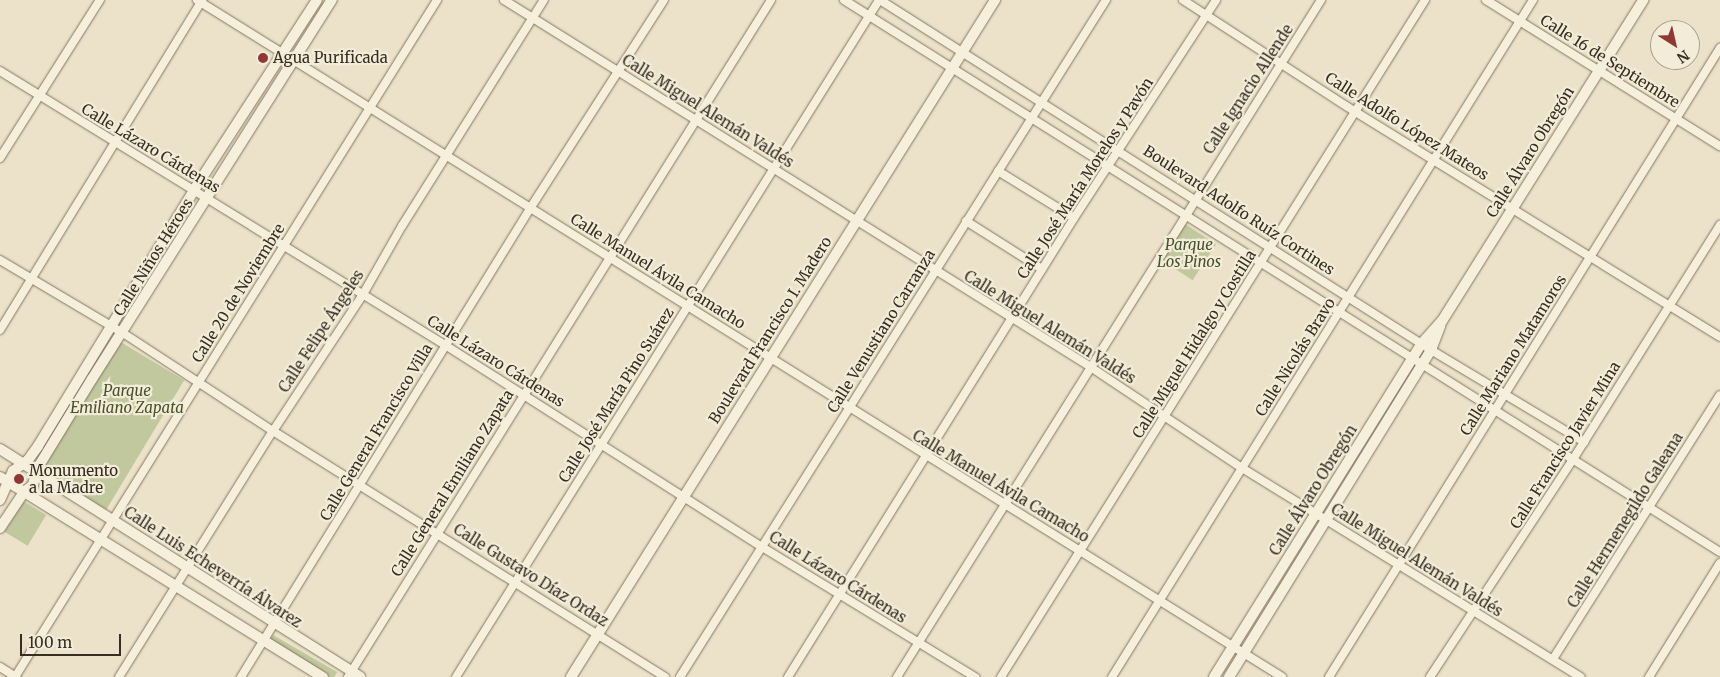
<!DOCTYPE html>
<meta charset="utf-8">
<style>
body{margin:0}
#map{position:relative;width:1720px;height:677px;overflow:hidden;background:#ebe2c9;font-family:Merriweather,serif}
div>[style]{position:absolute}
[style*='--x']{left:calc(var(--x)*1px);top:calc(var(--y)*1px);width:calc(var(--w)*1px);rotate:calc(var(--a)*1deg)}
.green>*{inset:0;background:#c1c89e;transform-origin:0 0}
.roads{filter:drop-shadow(0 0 1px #867660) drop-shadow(0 0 1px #867660)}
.minor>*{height:8px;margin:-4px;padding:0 4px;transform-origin:4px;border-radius:4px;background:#f6efdc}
.tertiary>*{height:10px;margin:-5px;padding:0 5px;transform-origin:5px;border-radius:5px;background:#f6efdc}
.dots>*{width:14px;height:14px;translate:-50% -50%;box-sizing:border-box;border:2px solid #f3ecd8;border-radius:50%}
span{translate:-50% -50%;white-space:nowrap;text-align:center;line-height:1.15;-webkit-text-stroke:4.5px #f3ecd8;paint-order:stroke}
.poi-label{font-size:15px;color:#382d22}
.left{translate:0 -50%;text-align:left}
.street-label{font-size:15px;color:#382d22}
.park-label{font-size:15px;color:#46522a;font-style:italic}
.north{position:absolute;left:1650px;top:20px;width:50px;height:50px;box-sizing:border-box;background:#f3ecd8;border:1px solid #a8a08f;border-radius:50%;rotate:145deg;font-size:14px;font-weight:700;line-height:20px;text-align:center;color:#382d22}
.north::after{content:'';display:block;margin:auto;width:18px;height:22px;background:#8f3835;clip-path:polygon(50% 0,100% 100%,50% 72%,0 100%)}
.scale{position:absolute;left:20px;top:634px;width:101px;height:22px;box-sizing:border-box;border:2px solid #382d22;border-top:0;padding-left:6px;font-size:15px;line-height:18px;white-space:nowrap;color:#382d22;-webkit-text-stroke:4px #f3ecd8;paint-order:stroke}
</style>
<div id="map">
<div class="green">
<i style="left:1185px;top:224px;width:37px;height:43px;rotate:33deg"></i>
<i style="left:119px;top:341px;width:76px;height:151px;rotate:31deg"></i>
<i style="left:23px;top:501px;width:27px;height:36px;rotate:31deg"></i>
<i style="left:273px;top:635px;width:74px;height:8px;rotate:30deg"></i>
</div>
<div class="roads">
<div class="minor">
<i style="--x:197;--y:0;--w:1279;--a:31.96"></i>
<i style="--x:504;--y:0;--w:690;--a:32.03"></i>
<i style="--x:1089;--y:366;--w:184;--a:33.7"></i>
<i style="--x:1242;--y:468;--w:398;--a:31.7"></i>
<i style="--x:844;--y:0;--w:1035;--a:32.22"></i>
<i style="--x:880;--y:0;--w:653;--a:32.42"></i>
<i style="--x:1431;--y:350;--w:179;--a:31"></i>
<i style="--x:1183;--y:0;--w:204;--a:33"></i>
<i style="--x:1354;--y:111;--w:430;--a:31.7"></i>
<i style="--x:1486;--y:0;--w:276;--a:32"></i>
<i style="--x:0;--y:71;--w:523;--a:31.62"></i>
<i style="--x:445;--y:345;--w:376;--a:32.5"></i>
<i style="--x:762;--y:547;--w:250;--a:31.4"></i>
<i style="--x:0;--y:158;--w:187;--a:-57.7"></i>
<i style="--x:998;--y:171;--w:89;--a:31.7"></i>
<i style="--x:966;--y:221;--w:90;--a:32.3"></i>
<i style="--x:0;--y:260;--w:143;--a:30.7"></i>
<i style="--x:123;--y:333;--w:179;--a:33.2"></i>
<i style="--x:273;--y:431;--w:463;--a:32.1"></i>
<i style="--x:0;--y:330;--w:387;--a:-58.5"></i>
<i style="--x:1553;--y:659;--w:312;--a:-57.7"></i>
<i style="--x:0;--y:667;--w:19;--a:32"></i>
<i style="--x:15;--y:677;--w:798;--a:-58.06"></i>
<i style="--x:119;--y:677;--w:290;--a:-58"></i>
<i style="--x:273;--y:431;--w:162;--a:-56.6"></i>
<i style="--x:362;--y:296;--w:81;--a:-60.3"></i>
<i style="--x:402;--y:226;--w:267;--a:-57.9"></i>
<i style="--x:241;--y:677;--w:552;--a:-58.32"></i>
<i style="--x:531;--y:207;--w:246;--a:-57.3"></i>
<i style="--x:348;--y:677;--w:798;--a:-58"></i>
<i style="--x:456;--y:677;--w:798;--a:-58"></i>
<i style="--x:680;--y:677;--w:800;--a:-57.82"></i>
<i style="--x:788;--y:677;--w:541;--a:-58.07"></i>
<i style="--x:1074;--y:218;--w:260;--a:-56.9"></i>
<i style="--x:897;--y:677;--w:799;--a:-57.94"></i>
<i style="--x:1001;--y:677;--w:799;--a:-57.94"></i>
<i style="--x:1112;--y:677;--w:797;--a:-58.12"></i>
<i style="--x:1329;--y:677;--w:741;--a:-58.13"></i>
<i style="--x:1430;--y:677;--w:258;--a:-56.7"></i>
<i style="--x:1572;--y:461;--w:279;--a:-57.9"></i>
<i style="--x:1649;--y:677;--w:134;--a:-58.1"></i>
</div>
<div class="tertiary">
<i style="--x:0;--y:449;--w:426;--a:32.3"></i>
<i style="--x:0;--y:477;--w:380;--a:31.8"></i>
<i style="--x:0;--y:500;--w:32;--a:-66"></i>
<i style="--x:13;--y:471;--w:19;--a:-36"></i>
<i style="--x:28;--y:460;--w:17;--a:-54"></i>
<i style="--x:38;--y:446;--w:300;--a:-58.6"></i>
<i style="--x:194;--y:190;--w:226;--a:-57.1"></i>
<i style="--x:0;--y:528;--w:43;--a:-56.3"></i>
<i style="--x:24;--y:492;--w:11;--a:-38"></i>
<i style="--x:33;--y:485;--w:16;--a:-76"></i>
<i style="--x:37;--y:469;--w:105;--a:-58.6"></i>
<i style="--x:92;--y:379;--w:449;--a:-57.7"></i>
<i style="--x:571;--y:677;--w:799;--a:-57.94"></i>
<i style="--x:1214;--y:677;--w:393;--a:-58.1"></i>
<i style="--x:1422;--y:343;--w:30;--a:-48"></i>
<i style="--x:1442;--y:321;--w:379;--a:-57.9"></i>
<i style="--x:1229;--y:677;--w:384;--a:-58.3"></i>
<i style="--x:1431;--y:350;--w:26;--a:-69"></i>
</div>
</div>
<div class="dots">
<i style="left:263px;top:58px;background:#8f3835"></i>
<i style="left:19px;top:479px;background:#8f3835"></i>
</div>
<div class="poi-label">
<span class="left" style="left:273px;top:58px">Agua Purificada</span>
<span class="left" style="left:29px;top:479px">Monumento<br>a la Madre</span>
</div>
<div class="street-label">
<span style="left:1610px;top:61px;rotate:32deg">Calle 16 de Septiembre</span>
<span style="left:1248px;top:89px;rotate:-57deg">Calle Ignacio Allende</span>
<span style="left:708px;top:111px;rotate:32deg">Calle Miguel Alemán Valdés</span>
<span style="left:1407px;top:126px;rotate:32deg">Calle Adolfo López Mateos</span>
<span style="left:151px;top:148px;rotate:31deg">Calle Lázaro Cárdenas</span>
<span style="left:1530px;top:152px;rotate:-58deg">Calle Álvaro Obregón</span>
<span style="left:1085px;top:178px;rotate:-57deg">Calle José María Morelos y Pavón</span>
<span style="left:1239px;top:210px;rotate:33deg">Boulevard Adolfo Ruíz Cortines</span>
<span style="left:153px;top:257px;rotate:-58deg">Calle Niños Héroes</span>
<span style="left:658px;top:271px;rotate:32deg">Calle Manuel Ávila Camacho</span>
<span style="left:238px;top:293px;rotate:-58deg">Calle 20 de Noviembre</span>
<span style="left:1050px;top:327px;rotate:32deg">Calle Miguel Alemán Valdés</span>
<span style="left:770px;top:330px;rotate:-58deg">Boulevard Francisco I. Madero</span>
<span style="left:321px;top:331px;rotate:-57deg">Calle Felipe Ángeles</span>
<span style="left:881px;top:331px;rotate:-58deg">Calle Venustiano Carranza</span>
<span style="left:1194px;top:344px;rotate:-58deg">Calle Miguel Hidalgo y Costilla</span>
<span style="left:1513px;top:355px;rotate:-58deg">Calle Mariano Matamoros</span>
<span style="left:1295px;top:357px;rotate:-58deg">Calle Nicolás Bravo</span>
<span style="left:496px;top:361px;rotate:32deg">Calle Lázaro Cárdenas</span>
<span style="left:616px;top:395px;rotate:-58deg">Calle José María Pino Suárez</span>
<span style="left:376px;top:432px;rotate:-59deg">Calle General Francisco Villa</span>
<span style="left:1565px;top:445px;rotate:-58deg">Calle Francisco Javier Mina</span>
<span style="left:452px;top:483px;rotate:-58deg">Calle General Emiliano Zapata</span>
<span style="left:1001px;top:486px;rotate:31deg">Calle Manuel Ávila Camacho</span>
<span style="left:1313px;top:490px;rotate:-58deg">Calle Álvaro Obregón</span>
<span style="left:1625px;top:520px;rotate:-58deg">Calle Hermenegildo Galeana</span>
<span style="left:1417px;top:560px;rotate:32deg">Calle Miguel Alemán Valdés</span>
<span style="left:213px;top:567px;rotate:33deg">Calle Luis Echeverría Álvarez</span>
<span style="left:531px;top:575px;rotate:32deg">Calle Gustavo Díaz Ordaz</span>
<span style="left:838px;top:577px;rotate:32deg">Calle Lázaro Cárdenas</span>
</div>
<div class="park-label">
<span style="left:1189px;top:253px">Parque<br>Los Pinos</span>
<span style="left:127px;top:399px">Parque<br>Emiliano Zapata</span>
</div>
<div class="north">N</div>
<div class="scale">100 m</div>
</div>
